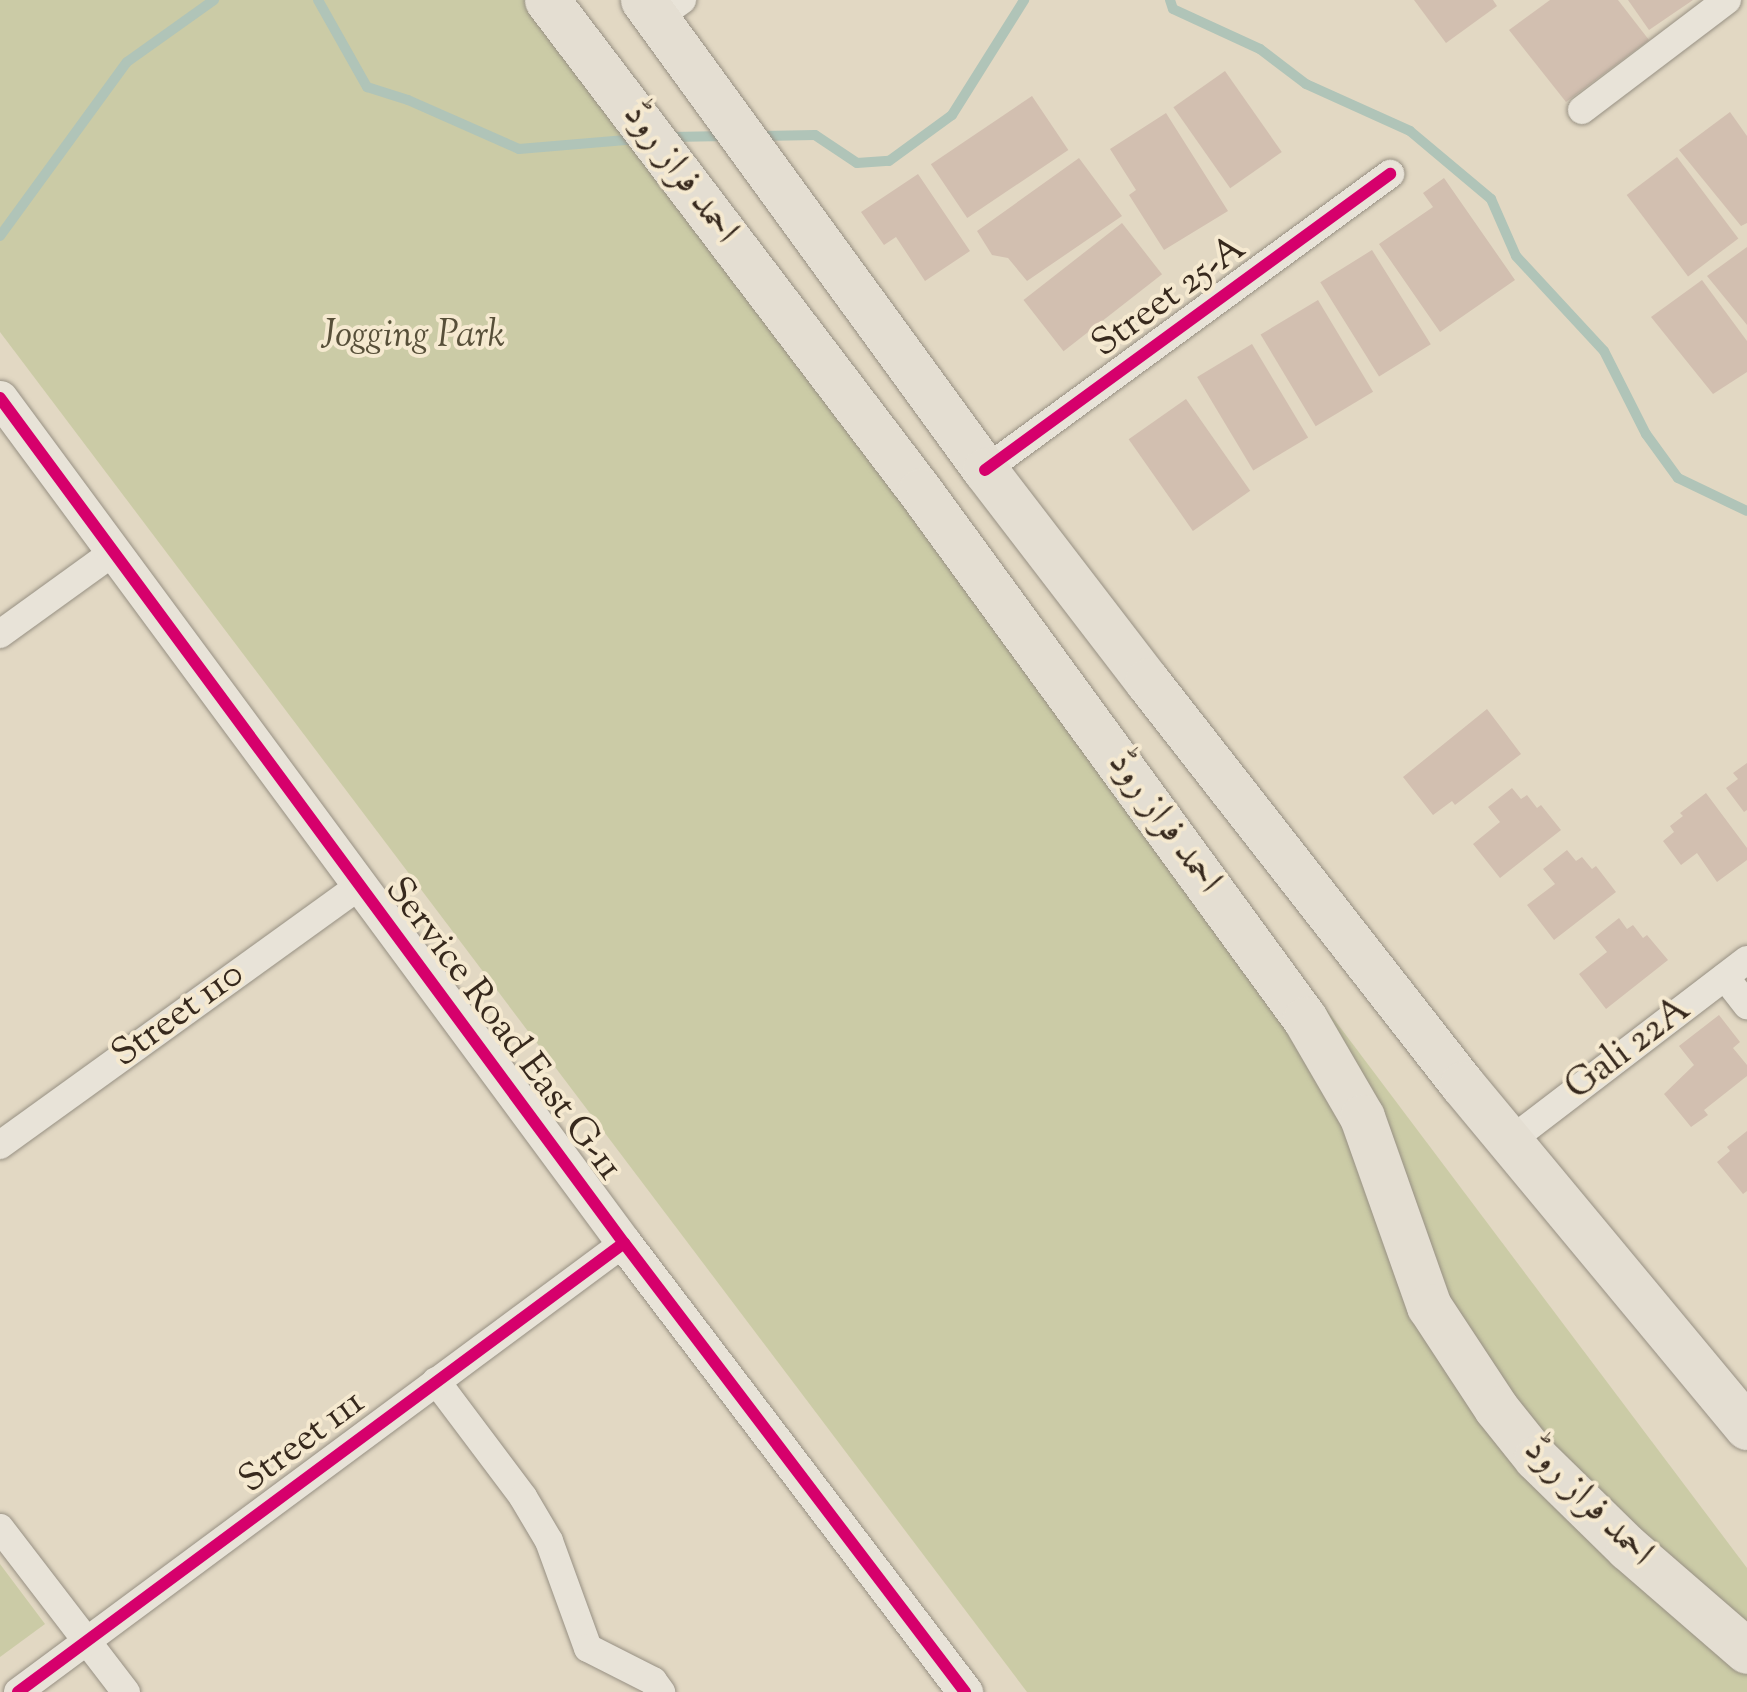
<!DOCTYPE html>
<meta charset="utf-8">
<style>
body{margin:0}
#map{position:relative;width:1747px;height:1692px;overflow:hidden;background:#e2d8c3;font-family:"Sorts Mill Goudy",Amiri,serif}
div>[style]{position:absolute}
[style*='--x']{left:calc(var(--x)*1px);top:calc(var(--y)*1px);width:calc(var(--w)*1px);rotate:calc(var(--a)*1deg)}
.green>*{inset:0;background:#cbcba6}
.stream>*{height:10px;margin:-5px;padding:0 5px;transform-origin:5px;border-radius:5px;background:#b0c4b8}
.building>*{inset:0;background:#d2bfb0;transform-origin:0 0}
.roads{filter:drop-shadow(0 0 2px #979083) drop-shadow(0 0 2px #979083)}
.minor>*{height:28px;margin:-14px;padding:0 14px;transform-origin:14px;border-radius:14px;background:#e8e3d8}
.tertiary>*{height:35px;margin:-17.5px;padding:0 17.5px;transform-origin:17.5px;border-radius:17.5px;background:#e8e3d8}
.primary>*{height:45px;margin:-22.5px;padding:0 22.5px;transform-origin:22.5px;border-radius:22.5px;background:#e4ded2}
.cycleway>*{height:12px;margin:-6px;padding:0 6px;transform-origin:6px;border-radius:6px;background:#d6006c}
span{translate:-50% -50%;white-space:nowrap;text-align:center;line-height:1.15;-webkit-text-stroke:8px #f5e9d0;paint-order:stroke}
.street-label{font-size:38px;color:#37291d}
.park-label{font-size:38px;color:#574f39;font-style:italic}
</style>
<div id="map">
<div class="green">
<i style="clip-path:polygon(0 0,567px 0,1747px 1568px,1747px 1692px,1027px 1692px,0 332px)"></i>
<i style="clip-path:polygon(0 1564px,45px 1624px,0 1657px)"></i>
</div>
<div class="stream">
<i style="--x:318;--y:0;--w:100;--a:60.6"></i>
<i style="--x:367;--y:87;--w:43;--a:17.6"></i>
<i style="--x:408;--y:100;--w:121;--a:23.8"></i>
<i style="--x:519;--y:149;--w:119;--a:-4.8"></i>
<i style="--x:1170;--y:0;--w:9;--a:72"></i>
<i style="--x:1173;--y:9;--w:96;--a:24.7"></i>
<i style="--x:1260;--y:49;--w:58;--a:37.3"></i>
<i style="--x:1306;--y:84;--w:114;--a:24.3"></i>
<i style="--x:1410;--y:131;--w:106;--a:40"></i>
<i style="--x:1491;--y:199;--w:62;--a:66.3"></i>
<i style="--x:1516;--y:256;--w:129;--a:47.2"></i>
<i style="--x:1604;--y:351;--w:93;--a:63.2"></i>
<i style="--x:1646;--y:434;--w:54;--a:54"></i>
<i style="--x:1678;--y:478;--w:76;--a:25.6"></i>
<i style="--x:760;--y:136;--w:55;--a:-1"></i>
<i style="--x:815;--y:135;--w:50;--a:33.7"></i>
<i style="--x:857;--y:163;--w:32;--a:-4"></i>
<i style="--x:889;--y:161;--w:78;--a:-36.1"></i>
<i style="--x:952;--y:115;--w:136;--a:-57.9"></i>
<i style="--x:670;--y:137;--w:58;--a:-1"></i>
<i style="--x:0;--y:236;--w:215;--a:-53.9"></i>
<i style="--x:127;--y:62;--w:107;--a:-35.5"></i>
</div>
<div class="building">
<i style="clip-path:polygon(1414px 0,1493px 0,1497px 6px,1446px 43px)"></i>
<i style="clip-path:polygon(1550px 0,1618px 0,1649px 40px,1566px 102px,1509px 30px)"></i>
<i style="clip-path:polygon(1628px 0,1693px 0,1649px 30px)"></i>
<i style="left:1225px;top:71px;width:99px;height:63px;rotate:55deg"></i>
<i style="left:1032px;top:96px;width:65px;height:122px;rotate:56deg"></i>
<i style="clip-path:polygon(1730px 112px,1747px 136px,1747px 223px,1741px 226px,1679px 150px)"></i>
<i style="clip-path:polygon(1166px 113px,1228px 211px,1164px 250px,1129px 195px,1136px 190px,1110px 149px)"></i>
<i style="left:1677px;top:157px;width:102px;height:63px;rotate:53deg"></i>
<i style="clip-path:polygon(1079px 158px,1122px 216px,1027px 281px,1008px 258px,992px 255px,977px 231px)"></i>
<i style="clip-path:polygon(918px 174px,970px 251px,925px 281px,896px 237px,884px 245px,861px 212px)"></i>
<i style="clip-path:polygon(1444px 178px,1515px 280px,1440px 332px,1379px 244px,1433px 207px,1423px 193px)"></i>
<i style="left:1122px;top:223px;width:65px;height:125px;rotate:52deg"></i>
<i style="clip-path:polygon(1747px 247px,1747px 325px,1707px 276px)"></i>
<i style="left:1372px;top:250px;width:111px;height:61px;rotate:58deg"></i>
<i style="clip-path:polygon(1702px 280px,1747px 341px,1747px 372px,1713px 394px,1651px 317px)"></i>
<i style="left:1318px;top:300px;width:107px;height:67px;rotate:59deg"></i>
<i style="left:1252px;top:344px;width:109px;height:64px;rotate:59deg"></i>
<i style="left:1186px;top:399px;width:112px;height:70px;rotate:55deg"></i>
<i style="clip-path:polygon(1487px 709px,1521px 754px,1455px 805px,1452px 801px,1433px 815px,1403px 777px)"></i>
<i style="clip-path:polygon(1747px 763px,1747px 810px,1744px 812px,1726px 788px,1738px 779px,1733px 773px)"></i>
<i style="clip-path:polygon(1512px 788px,1521px 799px,1527px 795px,1537px 808px,1541px 805px,1561px 830px,1500px 878px,1473px 844px,1500px 822px,1488px 807px)"></i>
<i style="clip-path:polygon(1706px 793px,1747px 848px,1747px 860px,1717px 882px,1697px 853px,1681px 865px,1663px 841px,1674px 832px,1670px 826px,1683px 816px,1680px 813px)"></i>
<i style="clip-path:polygon(1567px 850px,1576px 861px,1582px 857px,1592px 869px,1596px 866px,1616px 892px,1554px 940px,1527px 905px,1555px 884px,1543px 869px)"></i>
<i style="clip-path:polygon(1619px 918px,1627px 929px,1633px 925px,1643px 938px,1647px 935px,1668px 960px,1606px 1009px,1579px 974px,1607px 952px,1595px 937px)"></i>
<i style="clip-path:polygon(1719px 1015px,1740px 1042px,1733px 1048px,1747px 1065px,1747px 1076px,1704px 1110px,1708px 1115px,1691px 1127px,1664px 1094px,1694px 1065px,1679px 1046px)"></i>
<i style="clip-path:polygon(1747px 1131px,1747px 1191px,1743px 1194px,1717px 1162px,1730px 1151px,1727px 1147px)"></i>
</div>
<div class="roads">
<div class="minor">
<i style="--x:657;--y:18;--w:31;--a:-36"></i>
<i style="--x:1582;--y:110;--w:182;--a:-37.2"></i>
<i style="--x:985;--y:470;--w:502;--a:-36.16"></i>
<i style="--x:0;--y:634;--w:137;--a:-35.8"></i>
<i style="--x:1725;--y:977;--w:36;--a:52"></i>
<i style="--x:1510;--y:1141;--w:298;--a:-37.4"></i>
<i style="--x:0;--y:1145;--w:441;--a:-35.8"></i>
<i style="--x:436;--y:1381;--w:145;--a:53.1"></i>
<i style="--x:523;--y:1497;--w:51;--a:59.4"></i>
<i style="--x:549;--y:1541;--w:114;--a:70"></i>
<i style="--x:588;--y:1648;--w:73;--a:26.9"></i>
<i style="--x:653;--y:1681;--w:14;--a:54"></i>
<i style="--x:0;--y:1528;--w:207;--a:52.5"></i>
<i style="--x:18;--y:1692;--w:754;--a:-36.54"></i>
</div>
<div class="tertiary">
<i style="--x:0;--y:398;--w:1050;--a:53.56"></i>
<i style="--x:624;--y:1243;--w:564;--a:52.78"></i>
</div>
<div class="primary">
<i style="--x:547;--y:0;--w:617;--a:52.78"></i>
<i style="--x:920;--y:491;--w:653;--a:53.9"></i>
<i style="--x:1305;--y:1019;--w:113;--a:59.8"></i>
<i style="--x:1362;--y:1117;--w:201;--a:70.5"></i>
<i style="--x:1429;--y:1306;--w:122;--a:56.7"></i>
<i style="--x:1496;--y:1408;--w:64;--a:51.3"></i>
<i style="--x:1536;--y:1458;--w:129;--a:44.4"></i>
<i style="--x:1628;--y:1548;--w:157;--a:40.9"></i>
<i style="--x:643;--y:0;--w:581;--a:53.96"></i>
<i style="--x:985;--y:470;--w:266;--a:52.5"></i>
<i style="--x:1147;--y:681;--w:512;--a:51.99"></i>
<i style="--x:1462;--y:1084;--w:446;--a:50.3"></i>
</div>
</div>
<div class="cycleway">
<i style="--x:0;--y:398;--w:1050;--a:53.56"></i>
<i style="--x:624;--y:1243;--w:564;--a:52.78"></i>
<i style="--x:985;--y:470;--w:502;--a:-36.16"></i>
<i style="--x:18;--y:1692;--w:754;--a:-36.54"></i>
</div>
<div class="street-label">
<span style="left:679px;top:174px;rotate:53deg">احمد فراز روڈ</span>
<span style="left:1170px;top:298px;rotate:-36deg">Street 25-A</span>
<span style="left:1163px;top:823px;rotate:54deg">احمد فراز روڈ</span>
<span style="left:179px;top:1016px;rotate:-36deg">Street 110</span>
<span style="left:502px;top:1030px;rotate:53deg">Service Road East G-11</span>
<span style="left:1629px;top:1050px;rotate:-37deg">Gali 22A</span>
<span style="left:303px;top:1443px;rotate:-37deg">Street 111</span>
<span style="left:1587px;top:1503px;rotate:45deg">احمد فراز روڈ</span>
</div>
<div class="park-label">
<span style="left:413px;top:338px">Jogging Park</span>
</div>
</div>
